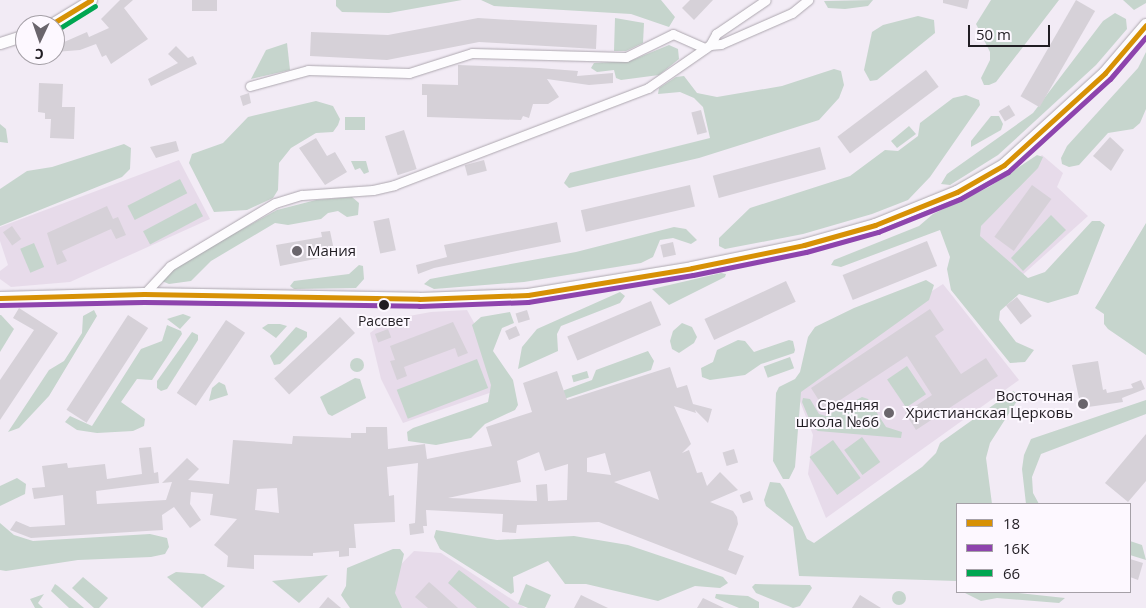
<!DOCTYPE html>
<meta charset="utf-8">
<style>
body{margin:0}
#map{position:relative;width:1146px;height:608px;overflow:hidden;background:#f2ebf5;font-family:"Open Sans",sans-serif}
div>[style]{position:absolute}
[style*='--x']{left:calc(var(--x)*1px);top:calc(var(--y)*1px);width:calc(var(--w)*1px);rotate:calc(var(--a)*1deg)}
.education>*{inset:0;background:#e7dbea}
.green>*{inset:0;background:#c6d5cd;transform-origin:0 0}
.round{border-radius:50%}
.building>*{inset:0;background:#d6d1d8;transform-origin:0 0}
.roads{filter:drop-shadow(0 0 1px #ada7af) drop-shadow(0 0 1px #ada7af)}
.minor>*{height:9px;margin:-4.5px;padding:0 4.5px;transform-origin:4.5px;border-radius:4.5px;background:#fdfcfe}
.tertiary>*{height:11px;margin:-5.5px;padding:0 5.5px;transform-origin:5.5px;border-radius:5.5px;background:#fdfcfe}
.secondary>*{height:12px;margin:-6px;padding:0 6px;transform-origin:6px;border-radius:6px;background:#fdfcfe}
.bus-1>*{height:5px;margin:-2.5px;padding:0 2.5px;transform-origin:2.5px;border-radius:2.5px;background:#d79105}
.bus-2>*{height:5px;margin:-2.5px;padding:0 2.5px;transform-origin:2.5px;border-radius:2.5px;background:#8e44ad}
.bus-3>*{height:5px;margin:-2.5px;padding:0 2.5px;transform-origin:2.5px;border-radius:2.5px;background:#00a651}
.dots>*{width:14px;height:14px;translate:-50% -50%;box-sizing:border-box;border:2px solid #fdf8ff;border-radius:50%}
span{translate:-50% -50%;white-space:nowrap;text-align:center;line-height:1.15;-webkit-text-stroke:4px #fdf8ff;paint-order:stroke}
.bus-label{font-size:14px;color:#211d23}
.poi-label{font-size:15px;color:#211d23}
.left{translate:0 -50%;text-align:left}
.right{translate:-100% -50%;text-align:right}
.legend{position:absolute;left:956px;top:503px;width:175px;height:90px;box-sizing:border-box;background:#fdf8ff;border:1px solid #a5a0a7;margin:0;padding:6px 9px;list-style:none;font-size:15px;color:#211d23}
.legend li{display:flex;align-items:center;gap:10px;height:25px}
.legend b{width:25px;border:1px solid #a5a0a7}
.north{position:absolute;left:15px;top:15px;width:50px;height:50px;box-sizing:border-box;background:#fdf8ff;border:1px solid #a5a0a7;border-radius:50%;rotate:183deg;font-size:14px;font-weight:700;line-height:20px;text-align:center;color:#211d23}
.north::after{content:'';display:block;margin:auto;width:18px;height:22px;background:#6a656c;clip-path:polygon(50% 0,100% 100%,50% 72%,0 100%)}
.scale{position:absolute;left:968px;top:25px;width:82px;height:22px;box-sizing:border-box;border:2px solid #211d23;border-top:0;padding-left:6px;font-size:15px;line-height:18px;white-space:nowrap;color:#211d23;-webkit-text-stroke:4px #fdf8ff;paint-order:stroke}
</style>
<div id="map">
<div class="education">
<i style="clip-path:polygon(1042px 155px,1063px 173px,1057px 187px,1088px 216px,1008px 288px,966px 230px)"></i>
<i style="clip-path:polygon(179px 160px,210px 219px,70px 282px,11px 287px,0 279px,0 271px,8px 265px,0 241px,0 227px)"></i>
<i style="clip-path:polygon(943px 284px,1019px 380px,826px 518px,808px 474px,813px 435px,796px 391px,802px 374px)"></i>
<i style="clip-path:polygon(467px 310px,503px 375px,498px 390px,403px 423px,381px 379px,370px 333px,387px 320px,431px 312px)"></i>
<i style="clip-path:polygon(414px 551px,441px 553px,525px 608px,383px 608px,369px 597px)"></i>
</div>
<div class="green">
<i style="clip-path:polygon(336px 0,462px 0,389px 13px,342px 12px,336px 6px)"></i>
<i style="clip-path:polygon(481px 0,661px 0,675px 17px,669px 27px,631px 14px,494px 6px)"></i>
<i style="clip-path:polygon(873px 0,868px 6px,845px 9px,828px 8px,824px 1px)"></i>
<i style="clip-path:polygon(991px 0,1059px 0,996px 82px,989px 85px,984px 85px,981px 78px,990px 60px,990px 52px,976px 24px)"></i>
<i style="clip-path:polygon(1123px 0,1146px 0,1146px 3px,1134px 10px)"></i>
<i style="clip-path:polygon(1115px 13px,1126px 19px,1127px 29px,1096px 65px,998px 155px,950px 185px,941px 184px,947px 174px,1033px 113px,1103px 21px)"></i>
<i style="clip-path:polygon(918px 16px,934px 20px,935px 33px,877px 80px,870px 81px,864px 70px,872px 32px,883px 25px)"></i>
<i style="clip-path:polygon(615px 18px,644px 23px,643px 43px,626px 51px,614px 51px)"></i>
<i style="clip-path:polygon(287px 43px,290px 70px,251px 79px,266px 50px)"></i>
<i style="clip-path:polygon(669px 45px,678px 49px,679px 59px,659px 75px,621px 80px,616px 78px,614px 70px,597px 72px,591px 68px,594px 63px,630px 61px)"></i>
<i style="clip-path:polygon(1146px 52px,1146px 109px,1140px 123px,1133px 129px,1108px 133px,1079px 165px,1069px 167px,1062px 164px,1061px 158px,1067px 146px,1138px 68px)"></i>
<i style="clip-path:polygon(834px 69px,841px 71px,844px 85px,839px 98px,819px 120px,699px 158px,569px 188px,564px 183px,570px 173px,710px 138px,703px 107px,694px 98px,680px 92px,658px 94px,659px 88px,676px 77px,684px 76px,697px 93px,717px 97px,782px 86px)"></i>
<i style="clip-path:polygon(966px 95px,979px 100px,980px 105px,930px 177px,908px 200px,872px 214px,803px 234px,725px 249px,719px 246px,719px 238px,750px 208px,850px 176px,885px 150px,898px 151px,918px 136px,920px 123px,953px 98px)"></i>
<i style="clip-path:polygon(316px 101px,333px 106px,340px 119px,338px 125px,333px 132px,316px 133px,291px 148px,279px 163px,278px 190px,273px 198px,247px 210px,214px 212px,189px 163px,192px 154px,223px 143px,248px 117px)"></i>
<i style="clip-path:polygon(991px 116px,999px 116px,1003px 124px,1001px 130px,971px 147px,971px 141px)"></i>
<i style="left:345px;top:117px;width:20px;height:13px"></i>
<i style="clip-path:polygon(0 124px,6px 129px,8px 143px,0 142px)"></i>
<i style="clip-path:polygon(909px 126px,916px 134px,897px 148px,891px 141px)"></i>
<i style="clip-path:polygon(124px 144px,131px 148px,130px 169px,122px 177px,0 226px,0 189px,27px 171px,52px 167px)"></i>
<i style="clip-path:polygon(1037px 155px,1043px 157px,1038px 168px,981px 226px,980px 236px,1028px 278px,1045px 272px,1092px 221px,1100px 221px,1105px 225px,1078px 294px,1048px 303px,1019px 294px,1000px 311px,999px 320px,1016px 342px,1034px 350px,1025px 362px,1010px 363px,951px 290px,947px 269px,950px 257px,940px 230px,841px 267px,831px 265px,834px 260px,919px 226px,933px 214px,989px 187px)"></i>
<i style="clip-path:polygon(351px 161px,366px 161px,369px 172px,364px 174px,360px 168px,355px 170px)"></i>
<i style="left:180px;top:179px;width:16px;height:59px;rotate:63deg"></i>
<i style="clip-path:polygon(352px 197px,359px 203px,358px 215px,347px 217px,338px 211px,328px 213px,321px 219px,288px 225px,275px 223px,211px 261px,191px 281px,169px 284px,162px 281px,173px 270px,200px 252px,277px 210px,316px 200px)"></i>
<i style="left:196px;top:203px;width:15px;height:60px;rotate:62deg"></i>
<i style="clip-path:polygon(1051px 215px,1066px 230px,1023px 271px,1011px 258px)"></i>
<i style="clip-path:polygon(1146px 223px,1146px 355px,1108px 329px,1104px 324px,1104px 314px,1095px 308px)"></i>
<i style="clip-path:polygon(674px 227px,686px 229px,697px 240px,691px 244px,673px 238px,660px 240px,653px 257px,641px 263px,524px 282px,434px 289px,424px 284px,430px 279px,576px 252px)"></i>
<i style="left:34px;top:243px;width:26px;height:15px;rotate:67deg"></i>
<i style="clip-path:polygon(359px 265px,363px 266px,364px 279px,356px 288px,294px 289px,290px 286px,294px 281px,349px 274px)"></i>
<i style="clip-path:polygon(721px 273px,726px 274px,725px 277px,669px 305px,652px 289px)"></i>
<i style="clip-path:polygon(926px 280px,934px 285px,929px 300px,801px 392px,795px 467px,789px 479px,783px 479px,773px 461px,776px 393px,779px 387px,795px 379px,800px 372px,808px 337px,815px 327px,854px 308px)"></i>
<i style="clip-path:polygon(620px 292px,625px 296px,620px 303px,561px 326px,557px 334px,558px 351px,518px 369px,522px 347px,537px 329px)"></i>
<i style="clip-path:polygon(94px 310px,97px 316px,49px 396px,19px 428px,8px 432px,49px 370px,64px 361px,82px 333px,83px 316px)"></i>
<i style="clip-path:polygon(510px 312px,514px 323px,502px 328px,493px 351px,513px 380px,518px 405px,515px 410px,485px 424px,471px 438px,436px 445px,408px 441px,407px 432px,413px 428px,488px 402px,491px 385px,472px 325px,481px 317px)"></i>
<i style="clip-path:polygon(183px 314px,191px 317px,180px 329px,167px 319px)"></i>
<i style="clip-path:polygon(1px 315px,14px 329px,0 352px,0 315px)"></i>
<i style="clip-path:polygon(682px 323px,692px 327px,697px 337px,694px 343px,679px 353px,672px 349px,670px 341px,673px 331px)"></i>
<i style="clip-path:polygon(268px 324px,280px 324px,287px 326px,276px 338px,262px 328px)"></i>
<i style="clip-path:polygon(167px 325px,181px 331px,182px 334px,152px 380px,137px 379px,121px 402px,145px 419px,144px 426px,133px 431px,97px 433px,77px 430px,65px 422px,70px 416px,92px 426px,141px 349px,162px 341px)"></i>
<i style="clip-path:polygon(296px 327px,307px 332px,307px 337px,280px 364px,274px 365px,270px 356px)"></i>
<i style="clip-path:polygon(192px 332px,198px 335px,198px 340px,167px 389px,161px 391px,157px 388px,157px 381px)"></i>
<i style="clip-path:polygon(738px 340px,745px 341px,754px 352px,789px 340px,793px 341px,795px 350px,794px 353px,761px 364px,745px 375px,710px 380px,702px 377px,701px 368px,713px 362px,717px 350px)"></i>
<i style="clip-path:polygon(648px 351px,654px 361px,651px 370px,561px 400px,562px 391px,592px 380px,596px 370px)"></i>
<i style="left:790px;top:357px;width:12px;height:28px;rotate:70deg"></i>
<i class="round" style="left:350px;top:358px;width:14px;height:14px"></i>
<i style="left:477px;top:359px;width:31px;height:86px;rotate:69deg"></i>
<i style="left:907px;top:366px;width:34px;height:24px;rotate:56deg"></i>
<i style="left:587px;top:371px;width:7px;height:16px;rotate:74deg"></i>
<i style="clip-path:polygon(355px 378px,360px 379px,366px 398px,332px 416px,328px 414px,320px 397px)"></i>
<i style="clip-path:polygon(219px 382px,225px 385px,228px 395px,209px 401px,212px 388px)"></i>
<i style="clip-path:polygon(1013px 391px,1020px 396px,990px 443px,986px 458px,992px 504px,957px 504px,957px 581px,799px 576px,793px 527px,766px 506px,764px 500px,770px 482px,780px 483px,784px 489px,807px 539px,814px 543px,922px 467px,936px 453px,940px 443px)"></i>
<i style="clip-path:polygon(862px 397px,868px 399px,886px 427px,902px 432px,901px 438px,818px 431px,813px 428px,802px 402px,803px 398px,810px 399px,819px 414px,826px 416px)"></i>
<i style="clip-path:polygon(1146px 400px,1146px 414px,1041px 454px,1032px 477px,1033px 493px,1039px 504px,1026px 504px,1022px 469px,1024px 455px,1031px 439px)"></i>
<i style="left:862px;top:437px;width:31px;height:22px;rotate:54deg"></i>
<i style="left:833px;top:440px;width:47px;height:29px;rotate:54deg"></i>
<i style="clip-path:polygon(17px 478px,26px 484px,25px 494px,0 506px,0 486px)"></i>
<i style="clip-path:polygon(0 523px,14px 535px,33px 541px,150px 534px,167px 538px,169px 547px,165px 554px,151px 557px,78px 560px,6px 571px,0 570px)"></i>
<i style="clip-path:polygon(436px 530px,497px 540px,574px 536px,628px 545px,723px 577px,728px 583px,720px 588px,695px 586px,658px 601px,586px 584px,565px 584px,548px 561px,513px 577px,514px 592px,511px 594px,440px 549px,434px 537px)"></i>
<i style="clip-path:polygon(1130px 541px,1142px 545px,1146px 560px,1130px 555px)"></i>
<i style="clip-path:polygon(393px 549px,400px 549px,404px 554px,395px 593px,402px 608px,350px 608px,341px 595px,346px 586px,347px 568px)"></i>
<i style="clip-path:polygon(459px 570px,510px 608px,477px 608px,448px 583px)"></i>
<i style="clip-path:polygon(176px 572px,204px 574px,225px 586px,202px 608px,167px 577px)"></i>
<i style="clip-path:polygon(328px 575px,299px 603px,272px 581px)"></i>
<i style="clip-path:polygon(83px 577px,108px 598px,99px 608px,94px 608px,72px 588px)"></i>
<i style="clip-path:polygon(55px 584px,58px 586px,84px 608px,69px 608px,51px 591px)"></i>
<i style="clip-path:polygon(526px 584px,551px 595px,545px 608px,528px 608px,518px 604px)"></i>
<i style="clip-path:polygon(755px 584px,810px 585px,812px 588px,800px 606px,793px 608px,756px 593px,752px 587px)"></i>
<i class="round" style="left:892px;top:591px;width:14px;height:14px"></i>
<i style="clip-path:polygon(963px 592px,1010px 592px,1065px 598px,1059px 603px,997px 598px,981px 601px)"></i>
<i style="clip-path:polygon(44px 594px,38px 603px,43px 608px,35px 608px,30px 599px)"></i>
<i style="clip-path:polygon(716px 594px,748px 596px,759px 602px,759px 608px,739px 608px,715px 598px)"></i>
</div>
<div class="building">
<i style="clip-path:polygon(120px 0,133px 0,124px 8px,148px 39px,111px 64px,106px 55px,102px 57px,96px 44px,80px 50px,55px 52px,55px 46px,87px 32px,89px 37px,109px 28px,101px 19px)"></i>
<i style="left:192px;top:0;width:25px;height:11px"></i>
<i style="clip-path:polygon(690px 0,713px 0,694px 20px,682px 8px)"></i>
<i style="clip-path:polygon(943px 0,969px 0,967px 9px,943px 3px)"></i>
<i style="left:1076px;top:0;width:22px;height:111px;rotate:30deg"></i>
<i style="clip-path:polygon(478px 18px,597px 25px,596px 49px,479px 42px,387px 60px,310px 56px,311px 32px,388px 35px)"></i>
<i style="clip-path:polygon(176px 46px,188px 58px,193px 56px,197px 64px,151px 86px,148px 79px,178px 63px,168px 54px)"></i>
<i style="clip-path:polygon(458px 65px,539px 68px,578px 71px,577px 76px,613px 73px,613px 83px,589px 85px,547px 79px,559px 97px,548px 104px,533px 104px,529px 118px,523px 116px,521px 120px,427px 117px,427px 95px,422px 95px,422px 84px,458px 85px)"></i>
<i style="left:926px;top:70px;width:21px;height:111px;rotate:53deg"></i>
<i style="clip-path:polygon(39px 83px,63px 84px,62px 107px,75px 107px,74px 139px,50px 138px,51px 119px,45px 119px,45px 113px,38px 112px)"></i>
<i style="clip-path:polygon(249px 93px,251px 103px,243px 106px,240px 96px)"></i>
<i style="left:1009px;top:105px;width:12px;height:12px;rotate:59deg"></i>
<i style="left:701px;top:110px;width:23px;height:10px;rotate:75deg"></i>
<i style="left:404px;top:130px;width:41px;height:20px;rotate:72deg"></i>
<i style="clip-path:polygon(1110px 137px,1124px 150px,1111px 171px,1093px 156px)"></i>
<i style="clip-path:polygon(316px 138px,327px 156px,335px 152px,347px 172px,325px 185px,299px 148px)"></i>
<i style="clip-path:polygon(176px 141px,179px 151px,156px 158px,150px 147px)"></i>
<i style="left:820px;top:147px;width:23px;height:111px;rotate:75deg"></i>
<i style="left:484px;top:160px;width:11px;height:20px;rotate:75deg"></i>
<i style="left:690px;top:185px;width:22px;height:112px;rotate:77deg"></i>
<i style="left:1032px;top:185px;width:24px;height:64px;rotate:36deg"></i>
<i style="clip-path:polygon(107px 206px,113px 219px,118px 217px,126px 235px,116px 239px,111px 229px,62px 251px,67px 261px,57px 265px,47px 233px)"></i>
<i style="left:389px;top:218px;width:33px;height:16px;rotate:78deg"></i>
<i style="clip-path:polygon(557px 222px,561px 242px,434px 268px,418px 274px,416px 265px,447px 257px,444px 245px)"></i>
<i style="left:12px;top:226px;width:16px;height:11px;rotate:55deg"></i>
<i style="clip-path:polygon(330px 231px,335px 255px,280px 266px,276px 245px,322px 237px,321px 232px)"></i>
<i style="left:927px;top:241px;width:27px;height:91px;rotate:68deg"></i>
<i style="left:673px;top:242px;width:13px;height:13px;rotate:77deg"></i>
<i style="left:786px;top:281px;width:23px;height:90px;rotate:65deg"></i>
<i style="left:1017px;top:297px;width:24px;height:14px;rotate:52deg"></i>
<i style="left:651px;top:301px;width:26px;height:91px;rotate:67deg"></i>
<i style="clip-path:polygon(19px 308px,58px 333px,0 420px,0 380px,34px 330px,13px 318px)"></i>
<i style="clip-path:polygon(930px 309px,944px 330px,935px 336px,961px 374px,986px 358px,998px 376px,916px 430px,905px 413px,932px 395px,907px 356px,825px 410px,811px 388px)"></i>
<i style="left:527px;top:310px;width:10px;height:12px;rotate:73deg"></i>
<i style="left:128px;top:315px;width:24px;height:113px;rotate:33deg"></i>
<i style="left:340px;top:317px;width:22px;height:90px;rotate:47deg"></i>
<i style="left:226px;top:320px;width:23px;height:88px;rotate:34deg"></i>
<i style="clip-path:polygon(453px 322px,468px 353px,458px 357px,455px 348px,404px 367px,407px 376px,397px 380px,390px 361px,395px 360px,390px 346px)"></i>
<i style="left:516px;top:326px;width:10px;height:12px;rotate:66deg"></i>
<i style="left:388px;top:329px;width:9px;height:14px;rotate:69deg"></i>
<i style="clip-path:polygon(1098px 361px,1103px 390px,1106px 389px,1107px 393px,1133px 388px,1131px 384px,1141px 380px,1145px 389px,1122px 398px,1123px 402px,1081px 408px,1072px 365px)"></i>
<i style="clip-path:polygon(evenodd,670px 367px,677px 388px,687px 385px,693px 404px,712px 409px,708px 423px,695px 410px,696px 413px,674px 406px,691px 444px,682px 453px,689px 450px,697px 473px,702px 472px,707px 486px,720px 472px,738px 490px,710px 502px,733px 511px,737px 517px,738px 524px,728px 550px,744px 556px,736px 575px,599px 522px,517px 525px,516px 533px,502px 532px,503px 514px,426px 510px,427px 526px,423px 526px,424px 533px,410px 535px,409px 524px,415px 523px,418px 463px,387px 467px,389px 496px,394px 495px,395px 522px,354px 524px,356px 548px,349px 548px,349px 556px,339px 557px,339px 551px,313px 553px,313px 556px,254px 555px,254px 569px,227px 567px,228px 556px,214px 545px,237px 519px,210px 515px,213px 494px,191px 492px,190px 504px,201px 520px,190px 528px,174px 507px,162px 515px,163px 530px,31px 538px,10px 530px,16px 521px,30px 527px,65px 525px,63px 495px,34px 499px,32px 488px,45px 487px,42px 466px,67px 463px,68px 468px,105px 464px,107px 479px,142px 474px,139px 448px,151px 447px,154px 473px,158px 472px,159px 483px,96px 491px,97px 504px,166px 500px,172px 482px,162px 483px,187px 458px,199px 469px,188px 480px,229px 484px,233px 440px,292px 444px,293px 436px,351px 438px,351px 433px,366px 433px,366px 427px,387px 427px,388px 449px,425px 444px,427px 459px,492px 446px,486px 427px,532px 412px,523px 383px,557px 371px,567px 400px,670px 367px,539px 452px,545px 471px,568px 464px,567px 500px,548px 501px,547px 484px,536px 485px,537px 501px,448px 498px,521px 482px,517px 461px,539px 452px,670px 367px,605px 453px,611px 475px,587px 472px,587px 458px,605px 453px,670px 367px,650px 471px,659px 500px,614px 482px,650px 471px,670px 367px,277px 488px,279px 513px,255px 510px,257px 489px,277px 488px)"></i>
<i style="clip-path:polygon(1146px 434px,1146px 481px,1128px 502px,1105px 483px)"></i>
<i style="left:734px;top:449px;width:14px;height:12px;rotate:73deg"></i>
<i style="left:750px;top:491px;width:9px;height:11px;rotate:69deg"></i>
<i style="clip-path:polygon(1130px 559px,1143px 563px,1138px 580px,1130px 577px)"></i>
<i style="clip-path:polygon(429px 582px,436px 588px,458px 608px,428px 608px,415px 597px)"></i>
<i style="clip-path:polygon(581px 595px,608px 608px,574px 608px)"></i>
<i style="clip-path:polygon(860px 595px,881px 608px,852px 608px)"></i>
<i style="clip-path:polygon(328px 597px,341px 608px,319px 608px)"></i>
<i style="clip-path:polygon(703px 598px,724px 608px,697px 608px)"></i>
</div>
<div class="roads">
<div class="minor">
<i style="--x:710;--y:45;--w:11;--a:-5"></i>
<i style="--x:721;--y:44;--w:77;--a:-23.6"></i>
<i style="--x:792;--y:13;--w:21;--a:-39"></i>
<i style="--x:250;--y:86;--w:60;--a:-15.4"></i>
<i style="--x:308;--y:70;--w:101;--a:1.7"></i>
<i style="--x:409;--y:73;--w:66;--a:-17.6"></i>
<i style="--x:472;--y:53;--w:154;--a:1.5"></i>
<i style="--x:626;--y:57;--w:52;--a:-26.1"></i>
<i style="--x:673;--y:34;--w:35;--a:24"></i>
<i style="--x:144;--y:294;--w:38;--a:-47"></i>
<i style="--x:170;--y:266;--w:122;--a:-31"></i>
<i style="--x:275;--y:203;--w:28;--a:-17"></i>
<i style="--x:302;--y:195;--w:71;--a:-4"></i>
<i style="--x:373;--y:190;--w:22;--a:-13"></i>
<i style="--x:394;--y:185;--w:272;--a:-20.9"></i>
<i style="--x:648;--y:88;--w:75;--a:-34.7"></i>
<i style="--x:710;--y:45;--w:13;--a:-61"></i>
<i style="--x:716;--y:34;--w:60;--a:-34.2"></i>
</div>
<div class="tertiary">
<i style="--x:50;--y:25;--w:48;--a:-31.4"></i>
<i style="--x:0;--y:43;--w:26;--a:-18"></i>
</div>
<div class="secondary">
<i style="--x:0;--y:298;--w:144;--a:-1.6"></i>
<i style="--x:144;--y:294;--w:275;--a:1"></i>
<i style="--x:419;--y:299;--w:109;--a:-2.1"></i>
<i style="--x:528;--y:295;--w:166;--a:-9.3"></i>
<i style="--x:692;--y:268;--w:114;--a:-11.6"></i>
<i style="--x:804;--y:245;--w:74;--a:-15.7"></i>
<i style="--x:875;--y:225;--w:88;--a:-21.9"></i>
<i style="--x:957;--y:192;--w:54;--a:-29.9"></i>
<i style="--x:1004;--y:165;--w:137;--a:-42.3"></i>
<i style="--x:1105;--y:73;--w:63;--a:-49.5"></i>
</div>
</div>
<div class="bus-1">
<i style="--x:50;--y:25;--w:48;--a:-31.4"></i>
<i style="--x:0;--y:298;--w:144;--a:-1.6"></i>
<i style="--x:144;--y:294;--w:275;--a:1"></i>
<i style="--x:419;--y:299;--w:109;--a:-2.1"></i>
<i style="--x:528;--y:295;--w:166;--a:-9.3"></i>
<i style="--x:692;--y:268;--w:114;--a:-11.6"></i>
<i style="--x:804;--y:245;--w:74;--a:-15.7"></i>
<i style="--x:875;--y:225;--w:88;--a:-21.9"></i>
<i style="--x:957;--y:192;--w:54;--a:-29.9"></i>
<i style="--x:1004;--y:165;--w:137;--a:-42.3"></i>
<i style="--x:1105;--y:73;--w:63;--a:-49.5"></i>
</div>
<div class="bus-2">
<i style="--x:0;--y:305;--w:144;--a:-1.2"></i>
<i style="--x:144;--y:302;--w:275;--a:0.8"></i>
<i style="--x:419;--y:306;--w:109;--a:-2.1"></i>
<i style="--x:528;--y:302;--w:167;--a:-9.3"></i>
<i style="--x:693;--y:275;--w:115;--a:-11.5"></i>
<i style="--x:806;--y:252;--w:75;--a:-15.5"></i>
<i style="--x:878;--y:232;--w:88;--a:-21.9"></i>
<i style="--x:960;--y:199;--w:55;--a:-29.4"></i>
<i style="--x:1008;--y:172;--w:138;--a:-42.4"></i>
<i style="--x:1110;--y:79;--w:55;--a:-49.4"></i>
</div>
<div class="bus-3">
<i style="--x:55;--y:31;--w:47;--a:-32"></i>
</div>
<div class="dots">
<i style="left:297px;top:251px;background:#6a656c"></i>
<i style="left:384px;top:305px;background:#211d23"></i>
<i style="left:1083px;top:404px;background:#6a656c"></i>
<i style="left:889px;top:413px;background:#6a656c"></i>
</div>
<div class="bus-label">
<span style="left:384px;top:321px">Рассвет</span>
</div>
<div class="poi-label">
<span class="left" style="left:307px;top:251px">Мания</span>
<span class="right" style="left:1073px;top:404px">Восточная<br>Христианская Церковь</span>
<span class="right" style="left:879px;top:413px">Средняя<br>школа №66</span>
</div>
<ul class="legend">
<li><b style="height:6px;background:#d79105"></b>18</li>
<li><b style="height:6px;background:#8e44ad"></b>16К</li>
<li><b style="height:6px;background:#00a651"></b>66</li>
</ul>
<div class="north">С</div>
<div class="scale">50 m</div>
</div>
